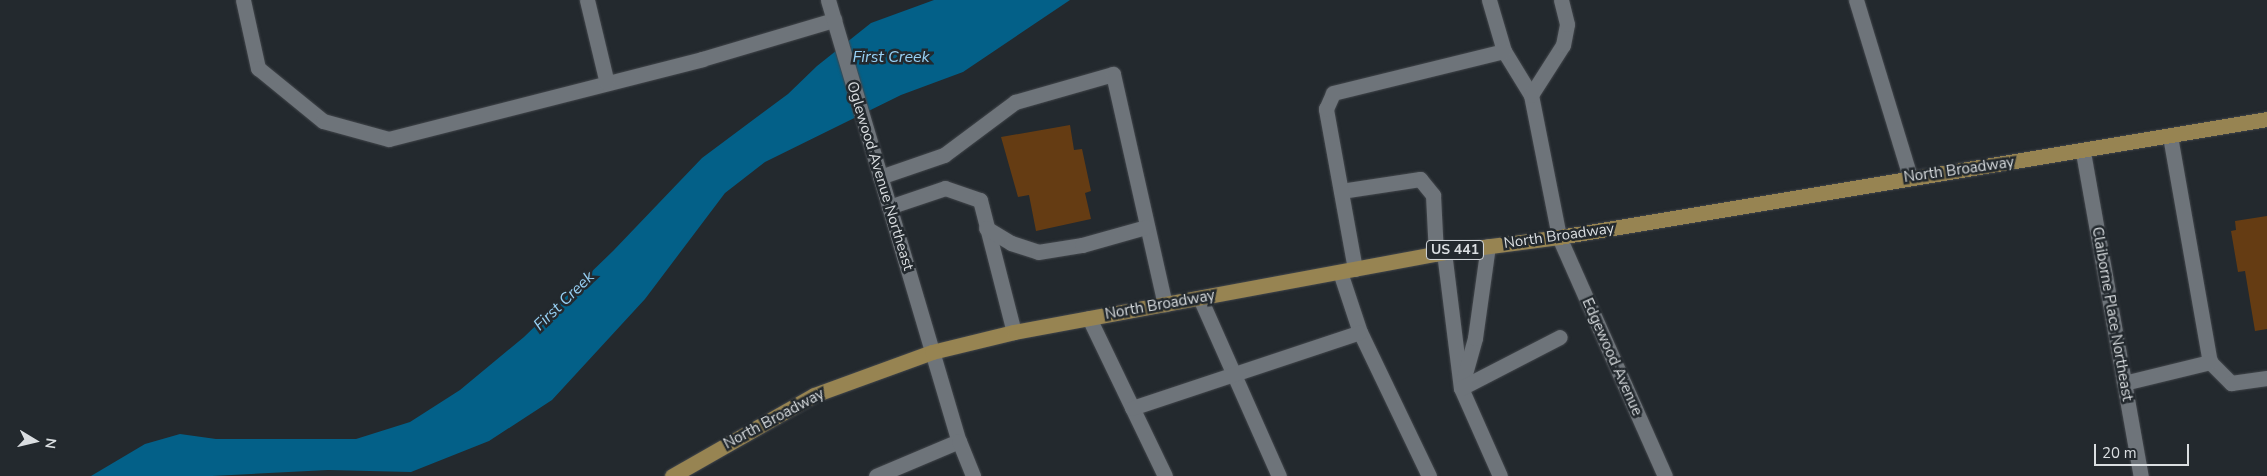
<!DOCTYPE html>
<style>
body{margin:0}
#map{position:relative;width:2267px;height:476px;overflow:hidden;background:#23292e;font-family:"Nunito Sans",sans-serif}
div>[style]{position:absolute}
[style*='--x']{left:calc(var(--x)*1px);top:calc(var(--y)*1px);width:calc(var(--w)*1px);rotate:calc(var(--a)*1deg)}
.water>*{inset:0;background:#036088}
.building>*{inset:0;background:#653c13}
.roads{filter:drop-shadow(0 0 1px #42464b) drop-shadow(0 0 1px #42464b)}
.minor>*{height:15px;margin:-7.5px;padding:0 7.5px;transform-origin:7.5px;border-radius:7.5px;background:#6e747a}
.major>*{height:15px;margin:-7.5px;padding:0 7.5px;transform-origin:7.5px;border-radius:7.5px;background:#978452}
span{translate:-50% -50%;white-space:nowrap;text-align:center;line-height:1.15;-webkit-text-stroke:5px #23292e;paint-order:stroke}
.shield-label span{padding:1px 4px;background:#23292e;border:1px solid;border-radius:4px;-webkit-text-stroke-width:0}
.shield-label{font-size:14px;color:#dadee1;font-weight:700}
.street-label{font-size:15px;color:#dadee1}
.water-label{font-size:16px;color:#97d0f4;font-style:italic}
.north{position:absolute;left:10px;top:416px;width:50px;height:50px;-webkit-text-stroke:4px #23292e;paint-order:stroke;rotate:99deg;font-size:14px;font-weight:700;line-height:20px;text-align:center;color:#dadee1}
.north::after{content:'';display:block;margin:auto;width:18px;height:22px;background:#dadee1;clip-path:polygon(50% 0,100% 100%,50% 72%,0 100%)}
.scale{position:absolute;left:2094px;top:444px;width:95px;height:22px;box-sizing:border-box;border:2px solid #dadee1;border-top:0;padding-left:6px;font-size:15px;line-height:18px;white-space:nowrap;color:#dadee1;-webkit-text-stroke:4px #23292e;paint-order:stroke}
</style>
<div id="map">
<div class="water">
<i style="clip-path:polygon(934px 0,1070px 0,963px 72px,901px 95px,765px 162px,725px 193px,645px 299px,552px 400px,489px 441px,411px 472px,328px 470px,212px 476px,91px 476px,145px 444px,180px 434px,216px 439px,356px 439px,410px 422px,460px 390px,524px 337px,613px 251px,702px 158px,788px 94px,817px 66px,871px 23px)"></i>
</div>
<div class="building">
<i style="clip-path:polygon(1070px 125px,1074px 150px,1082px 149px,1091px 191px,1085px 193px,1091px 219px,1036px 231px,1029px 195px,1018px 197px,1001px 137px)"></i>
<i style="clip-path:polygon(2267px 216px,2267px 329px,2255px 331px,2245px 271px,2238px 272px,2231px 231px,2236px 230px,2235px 221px)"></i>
</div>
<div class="roads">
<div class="minor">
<i style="--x:243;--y:0;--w:70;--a:77.6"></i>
<i style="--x:258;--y:68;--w:84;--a:39.2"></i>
<i style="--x:323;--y:121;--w:68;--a:15.3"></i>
<i style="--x:389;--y:139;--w:323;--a:-14.3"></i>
<i style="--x:702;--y:59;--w:138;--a:-16.5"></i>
<i style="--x:587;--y:0;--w:85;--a:76.5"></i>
<i style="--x:828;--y:0;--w:460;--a:73.5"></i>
<i style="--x:1489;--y:0;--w:53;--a:73.6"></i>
<i style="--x:1504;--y:51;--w:52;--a:58.5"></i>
<i style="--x:1531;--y:95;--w:145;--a:78.8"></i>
<i style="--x:1559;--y:237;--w:261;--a:66.1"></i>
<i style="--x:1856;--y:0;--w:185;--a:73"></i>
<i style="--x:1531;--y:95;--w:59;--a:-57.4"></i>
<i style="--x:1563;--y:45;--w:21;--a:-79"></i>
<i style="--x:1567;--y:24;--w:25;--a:-104"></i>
<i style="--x:2170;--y:136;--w:230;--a:80"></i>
<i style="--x:2210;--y:362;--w:30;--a:45"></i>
<i style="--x:2231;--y:383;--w:36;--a:-8"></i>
<i style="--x:2083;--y:152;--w:329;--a:79.9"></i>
<i style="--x:880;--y:177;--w:68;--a:-19"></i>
<i style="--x:944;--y:155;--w:89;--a:-36.7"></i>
<i style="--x:1015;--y:102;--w:102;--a:-15.9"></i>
<i style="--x:1113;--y:74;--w:236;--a:77.3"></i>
<i style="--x:1341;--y:191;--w:80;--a:-8.6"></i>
<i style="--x:1420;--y:179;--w:21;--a:51"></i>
<i style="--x:1433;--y:195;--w:59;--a:87.1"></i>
<i style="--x:889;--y:207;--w:59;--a:-18.7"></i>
<i style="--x:945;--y:188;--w:37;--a:19"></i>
<i style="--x:980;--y:200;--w:136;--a:75.6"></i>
<i style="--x:986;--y:228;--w:29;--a:31"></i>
<i style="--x:1011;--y:243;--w:28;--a:18"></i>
<i style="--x:1038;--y:252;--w:45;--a:-9"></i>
<i style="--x:1082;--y:245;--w:66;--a:-15.7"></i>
<i style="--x:1444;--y:252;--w:137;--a:82.9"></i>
<i style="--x:1461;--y:388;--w:96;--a:66.1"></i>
<i style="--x:1355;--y:269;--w:163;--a:-100.3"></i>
<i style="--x:1326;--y:109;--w:17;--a:-66"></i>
<i style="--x:1333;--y:93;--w:176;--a:-13.8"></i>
<i style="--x:1340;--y:272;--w:63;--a:71.6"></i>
<i style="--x:1360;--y:332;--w:160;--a:64.4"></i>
<i style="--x:1200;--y:298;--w:195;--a:66.1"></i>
<i style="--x:1089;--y:318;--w:175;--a:64.3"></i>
<i style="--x:1463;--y:381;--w:45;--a:-74.4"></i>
<i style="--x:1475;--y:338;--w:93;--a:-82"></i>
<i style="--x:2124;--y:383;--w:89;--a:-13.7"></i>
<i style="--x:1461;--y:388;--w:111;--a:-27.3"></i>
<i style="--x:1132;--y:408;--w:240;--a:-18.4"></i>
<i style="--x:876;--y:476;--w:90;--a:-22.9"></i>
<i style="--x:959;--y:441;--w:38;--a:68"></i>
</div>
<div class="major">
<i style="--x:672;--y:476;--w:163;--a:-29.7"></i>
<i style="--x:814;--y:395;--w:126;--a:-20"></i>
<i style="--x:932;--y:352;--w:84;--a:-13.7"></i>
<i style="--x:1014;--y:332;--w:437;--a:-10.5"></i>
<i style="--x:1444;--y:252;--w:116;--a:-7.4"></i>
<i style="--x:1559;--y:237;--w:718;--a:-9.46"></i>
</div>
</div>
<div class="shield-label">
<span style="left:1455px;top:250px">US 441</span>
</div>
<div class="street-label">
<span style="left:1959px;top:170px;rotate:-8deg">North Broadway</span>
<span style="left:880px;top:176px;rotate:73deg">Oglewood Avenue Northeast</span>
<span style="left:1559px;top:236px;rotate:-8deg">North Broadway</span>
<span style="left:1160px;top:305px;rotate:-10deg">North Broadway</span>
<span style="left:2112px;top:314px;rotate:80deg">Claiborne Place Northeast</span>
<span style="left:1612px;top:357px;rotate:66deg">Edgewood Avenue</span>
<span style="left:774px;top:419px;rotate:-28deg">North Broadway</span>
</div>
<div class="water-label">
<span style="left:891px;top:57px">First Creek</span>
<span style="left:564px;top:301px;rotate:-44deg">First Creek</span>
</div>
<div class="north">N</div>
<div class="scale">20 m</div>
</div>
